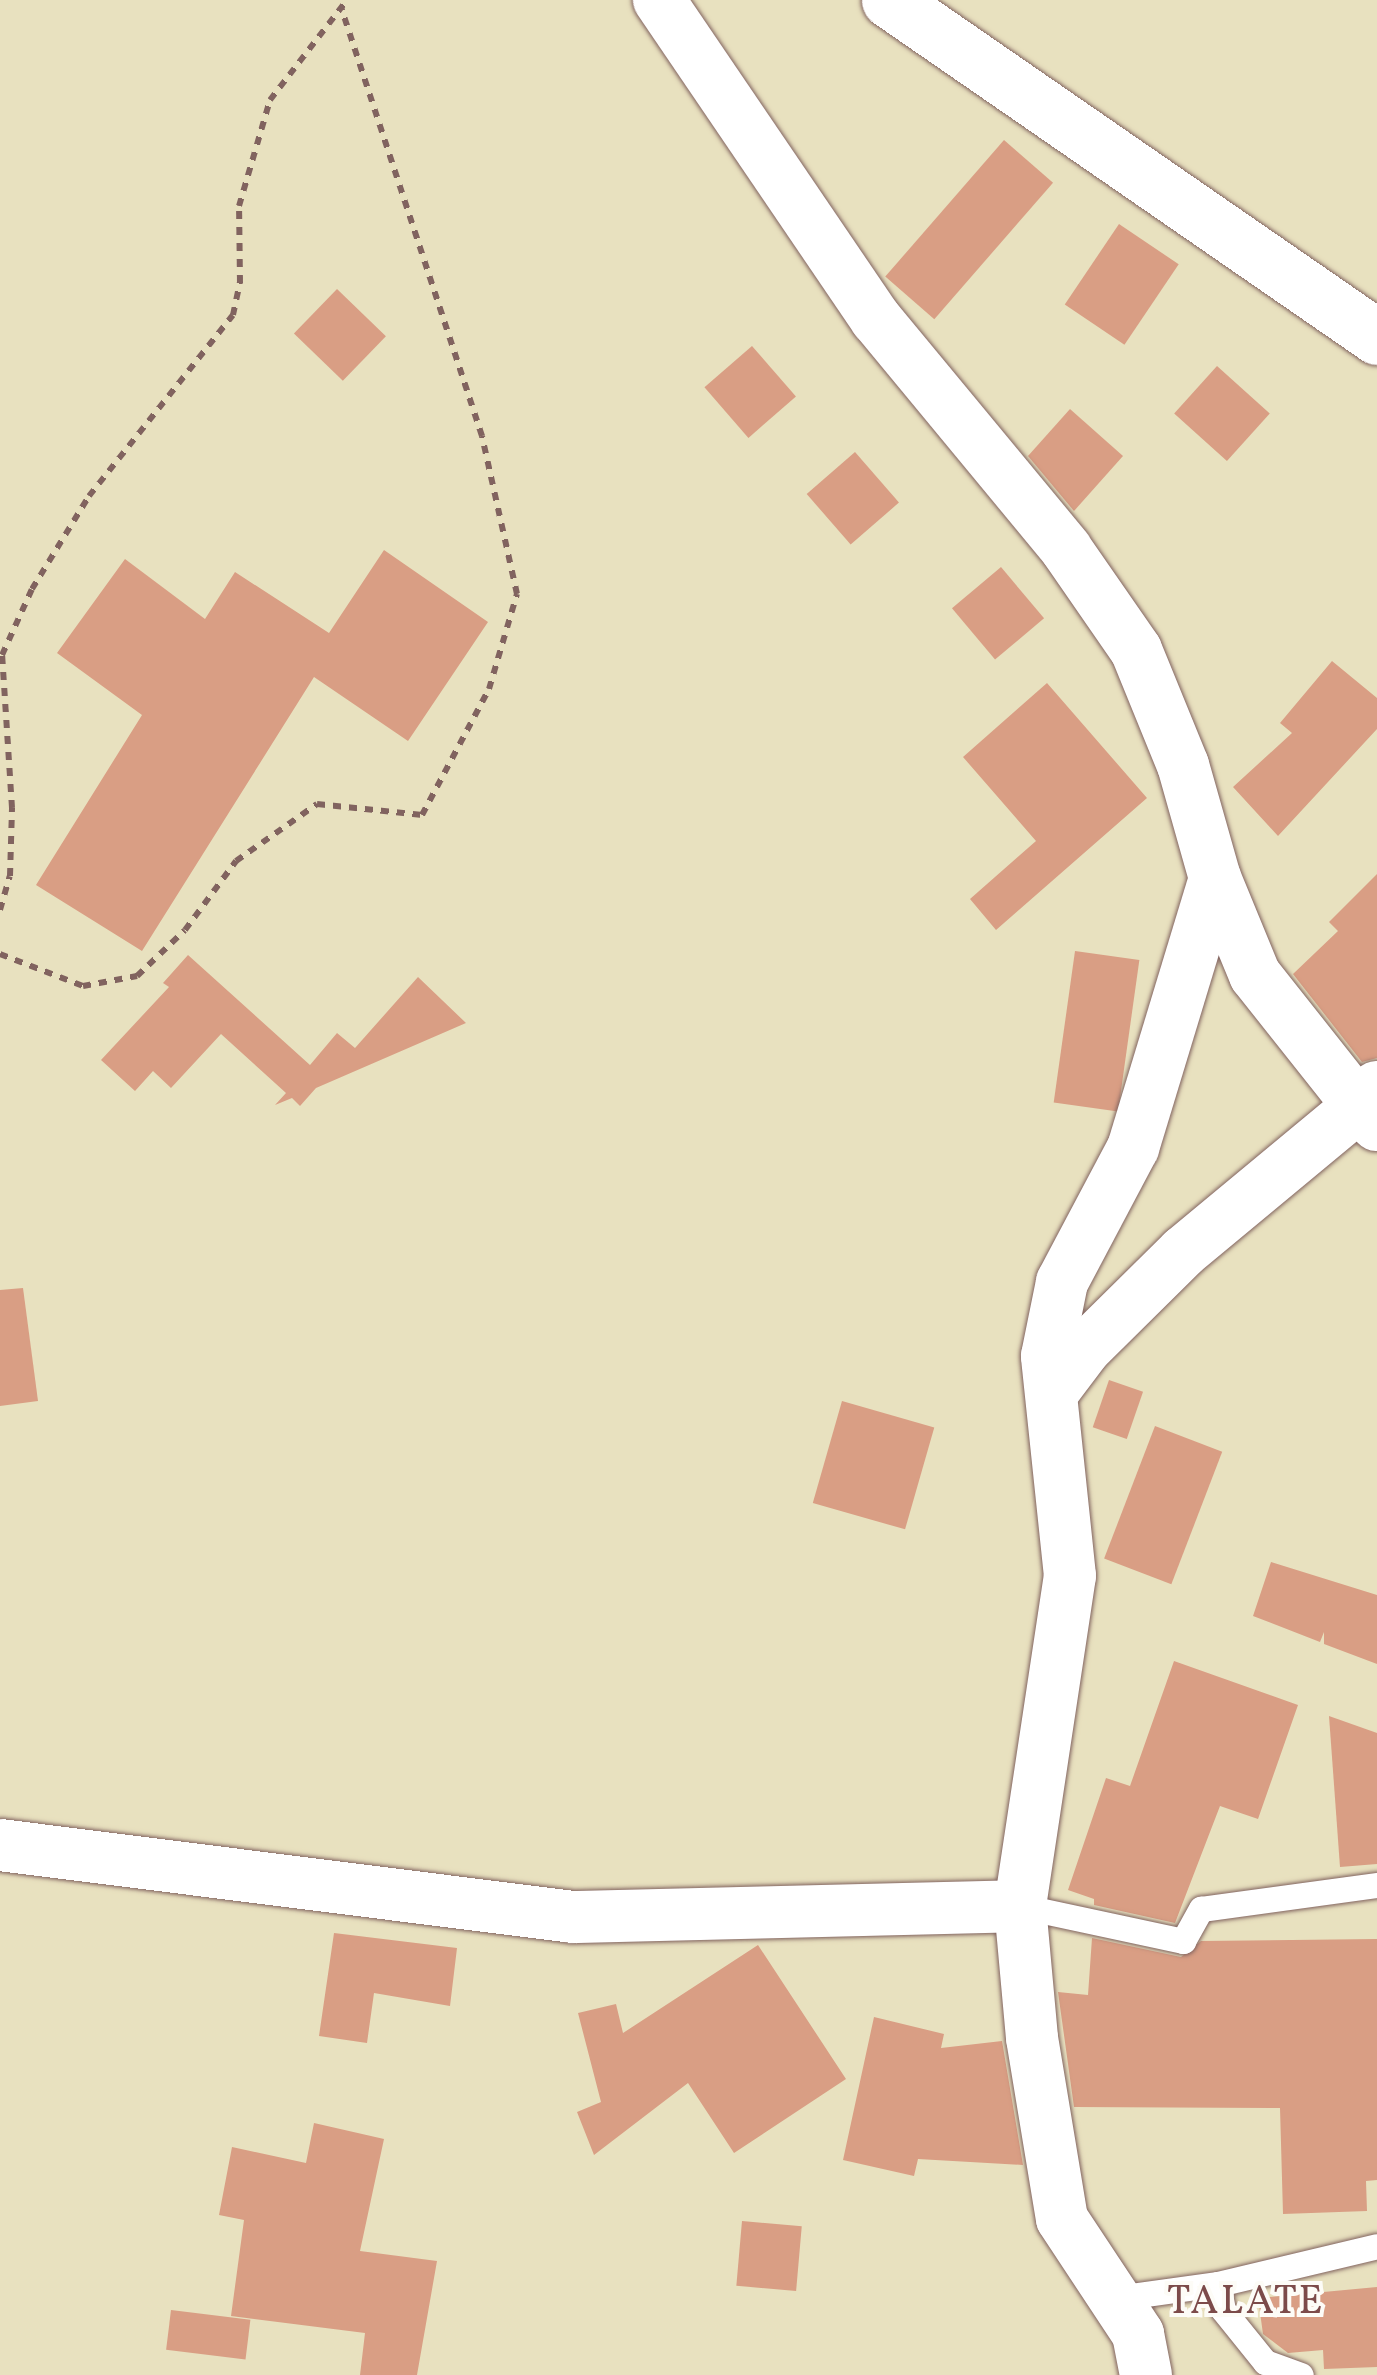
<!DOCTYPE html>
<style>
body{margin:0}
#map{position:relative;width:1377px;height:2375px;overflow:hidden;background:#e8e1bf;font-family:Vollkorn,serif}
div>[style]{position:absolute}
[style*='--x']{left:calc(var(--x)*1px);top:calc(var(--y)*1px);width:calc(var(--w)*1px);rotate:calc(var(--a)*1deg)}
.building>*{inset:0;background:#d99e84;transform-origin:0 0}
.path>*{height:6px;margin-top:-3px;transform-origin:0;background:repeating-linear-gradient(90deg,#81635f 0 8px,transparent 0 16px)}
.roads{filter:drop-shadow(0 0 2px #81635f) drop-shadow(0 0 2px #81635f)}
.service>*{height:25px;margin:-12.5px;padding:0 12.5px;transform-origin:12.5px;border-radius:12.5px;background:#fff}
.minor>*{height:52px;margin:-26px;padding:0 26px;transform-origin:26px;border-radius:26px;background:#fff}
.tertiary>*{height:55px;margin:-27.5px;padding:0 27.5px;transform-origin:27.5px;border-radius:27.5px;background:#fff}
span{translate:-50% -50%;white-space:nowrap;text-align:center;line-height:1.15;-webkit-text-stroke:8px #fdfcf7;paint-order:stroke}
.quarter-label{font-size:40px;color:#7c4b4a;letter-spacing:2.5px}
</style>
<div id="map">
<div class="building">
<i style="left:1004px;top:140px;width:65px;height:181px;rotate:41deg"></i>
<i style="left:1119px;top:224px;width:72px;height:97px;rotate:34deg"></i>
<i style="left:337px;top:289px;width:68px;height:62px;rotate:44deg"></i>
<i style="left:752px;top:346px;width:67px;height:63px;rotate:49deg"></i>
<i style="left:1217px;top:366px;width:71px;height:64px;rotate:42deg"></i>
<i style="clip-path:polygon(1070px 409px,1123px 456px,1074px 511px,1028px 456px)"></i>
<i style="left:855px;top:452px;width:67px;height:64px;rotate:49deg"></i>
<i style="clip-path:polygon(384px 550px,488px 622px,408px 741px,314px 677px,142px 951px,36px 885px,142px 715px,57px 653px,125px 559px,205px 619px,235px 572px,329px 633px)"></i>
<i style="left:1001px;top:567px;width:67px;height:64px;rotate:50deg"></i>
<i style="clip-path:polygon(1332px 661px,1377px 698px,1377px 729px,1278px 836px,1233px 787px,1292px 733px,1280px 723px)"></i>
<i style="clip-path:polygon(1047px 683px,1147px 798px,996px 930px,970px 899px,1036px 841px,963px 757px)"></i>
<i style="clip-path:polygon(1377px 874px,1377px 1058px,1362px 1062px,1293px 974px,1338px 931px,1329px 922px)"></i>
<i style="left:1075px;top:951px;width:65px;height:153px;rotate:8deg"></i>
<i style="clip-path:polygon(188px 955px,310px 1065px,337px 1033px,355px 1048px,418px 977px,466px 1023px,316px 1088px,300px 1106px,292px 1098px,275px 1105px,286px 1093px,221px 1034px,171px 1088px,153px 1071px,135px 1091px,101px 1060px,169px 987px,163px 983px)"></i>
<i style="clip-path:polygon(23px 1288px,38px 1401px,0 1406px,0 1290px)"></i>
<i style="left:1109px;top:1380px;width:36px;height:50px;rotate:19deg"></i>
<i style="left:842px;top:1401px;width:96px;height:106px;rotate:16deg"></i>
<i style="left:1155px;top:1426px;width:72px;height:142px;rotate:21deg"></i>
<i style="clip-path:polygon(1271px 1562px,1377px 1595px,1377px 1664px,1324px 1644px,1324px 1632px,1320px 1642px,1253px 1616px)"></i>
<i style="clip-path:polygon(1174px 1661px,1298px 1705px,1258px 1819px,1220px 1806px,1175px 1923px,1094px 1905px,1094px 1899px,1068px 1890px,1106px 1778px,1130px 1786px)"></i>
<i style="clip-path:polygon(1329px 1716px,1377px 1733px,1377px 1864px,1340px 1867px)"></i>
<i style="clip-path:polygon(334px 1933px,457px 1948px,450px 2006px,374px 1993px,367px 2043px,319px 2036px)"></i>
<i style="clip-path:polygon(1092px 1938px,1181px 1957px,1201px 1941px,1377px 1939px,1377px 2180px,1366px 2181px,1367px 2211px,1283px 2214px,1280px 2108px,1074px 2107px,1058px 1992px,1088px 1995px)"></i>
<i style="clip-path:polygon(758px 1945px,846px 2079px,734px 2153px,688px 2083px,594px 2155px,577px 2112px,601px 2102px,578px 2013px,616px 2004px,623px 2033px)"></i>
<i style="clip-path:polygon(874px 2017px,944px 2034px,941px 2048px,1002px 2041px,1023px 2165px,918px 2159px,914px 2176px,843px 2160px)"></i>
<i style="clip-path:polygon(314px 2123px,384px 2139px,360px 2251px,437px 2261px,417px 2375px,360px 2375px,365px 2333px,231px 2316px,244px 2220px,219px 2215px,232px 2147px,306px 2163px)"></i>
<i style="left:742px;top:2221px;width:60px;height:65px;rotate:5deg"></i>
<i style="clip-path:polygon(1377px 2287px,1377px 2367px,1324px 2369px,1323px 2350px,1288px 2353px,1263px 2334px,1258px 2298px)"></i>
<i style="left:171px;top:2310px;width:80px;height:40px;rotate:7deg"></i>
</div>
<div class="path">
<i style="--x:0;--y:910;--w:35;--a:-74"></i>
<i style="--x:10;--y:876;--w:68;--a:-88.3"></i>
<i style="--x:12;--y:808;--w:153;--a:-93.7"></i>
<i style="--x:2;--y:655;--w:72;--a:-65.6"></i>
<i style="--x:32;--y:589;--w:109;--a:-58.5"></i>
<i style="--x:89;--y:496;--w:231;--a:-51.5"></i>
<i style="--x:233;--y:315;--w:33;--a:-78"></i>
<i style="--x:240;--y:283;--w:77;--a:-90.7"></i>
<i style="--x:239;--y:206;--w:110;--a:-73.7"></i>
<i style="--x:270;--y:100;--w:126;--a:-52.4"></i>
<i style="--x:0;--y:954;--w:89;--a:21.1"></i>
<i style="--x:83;--y:986;--w:55;--a:-10.5"></i>
<i style="--x:137;--y:976;--w:66;--a:-43.8"></i>
<i style="--x:185;--y:930;--w:86;--a:-53.5"></i>
<i style="--x:236;--y:861;--w:99;--a:-35.1"></i>
<i style="--x:317;--y:804;--w:106;--a:6"></i>
<i style="--x:422;--y:815;--w:143;--a:-62"></i>
<i style="--x:489;--y:689;--w:99;--a:-73.6"></i>
<i style="--x:517;--y:594;--w:162;--a:-102.5"></i>
<i style="--x:482;--y:436;--w:452;--a:-108.2"></i>
</div>
<div class="roads">
<div class="service">
<i style="--x:1020;--y:1906;--w:167;--a:12.1"></i>
<i style="--x:1183;--y:1941;--w:37;--a:-61"></i>
<i style="--x:1201;--y:1909;--w:178;--a:-7.8"></i>
<i style="--x:1218;--y:2284;--w:26;--a:79"></i>
<i style="--x:1223;--y:2310;--w:67;--a:51.1"></i>
<i style="--x:1265;--y:2362;--w:38;--a:20"></i>
<i style="--x:1117;--y:2298;--w:102;--a:-7.9"></i>
<i style="--x:1218;--y:2284;--w:163;--a:-13.4"></i>
</div>
<div class="minor">
<i style="--x:659;--y:0;--w:386;--a:55.8"></i>
<i style="--x:876;--y:319;--w:298;--a:50.4"></i>
<i style="--x:1066;--y:549;--w:123;--a:55.3"></i>
<i style="--x:1136;--y:650;--w:124;--a:67.8"></i>
<i style="--x:1183;--y:765;--w:117;--a:74.2"></i>
<i style="--x:1215;--y:878;--w:105;--a:67.6"></i>
<i style="--x:1255;--y:975;--w:167;--a:51.6"></i>
<i style="--x:1359;--y:1106;--w:26;--a:-47"></i>
<i style="--x:1052;--y:1393;--w:55;--a:-53.1"></i>
<i style="--x:1085;--y:1349;--w:138;--a:-44.7"></i>
<i style="--x:1183;--y:1252;--w:229;--a:-39.7"></i>
<i style="--x:1359;--y:1106;--w:26;--a:47"></i>
<i style="--x:0;--y:1845;--w:578;--a:7.16"></i>
<i style="--x:573;--y:1917;--w:447;--a:-1.4"></i>
<i style="--x:1020;--y:1906;--w:334;--a:-81.4"></i>
<i style="--x:1070;--y:1576;--w:221;--a:-96"></i>
<i style="--x:1047;--y:1356;--w:76;--a:-78.5"></i>
<i style="--x:1062;--y:1282;--w:152;--a:-62.1"></i>
<i style="--x:1133;--y:1148;--w:282;--a:-73.1"></i>
<i style="--x:1020;--y:1906;--w:133;--a:84.8"></i>
<i style="--x:1032;--y:2038;--w:183;--a:80.6"></i>
<i style="--x:1062;--y:2219;--w:138;--a:56.5"></i>
<i style="--x:1138;--y:2334;--w:42;--a:79"></i>
</div>
<div class="tertiary">
<i style="--x:889;--y:0;--w:593;--a:34.63"></i>
</div>
</div>
<div class="quarter-label">
<span style="left:1246px;top:2303px">TALATE</span>
</div>
</div>
